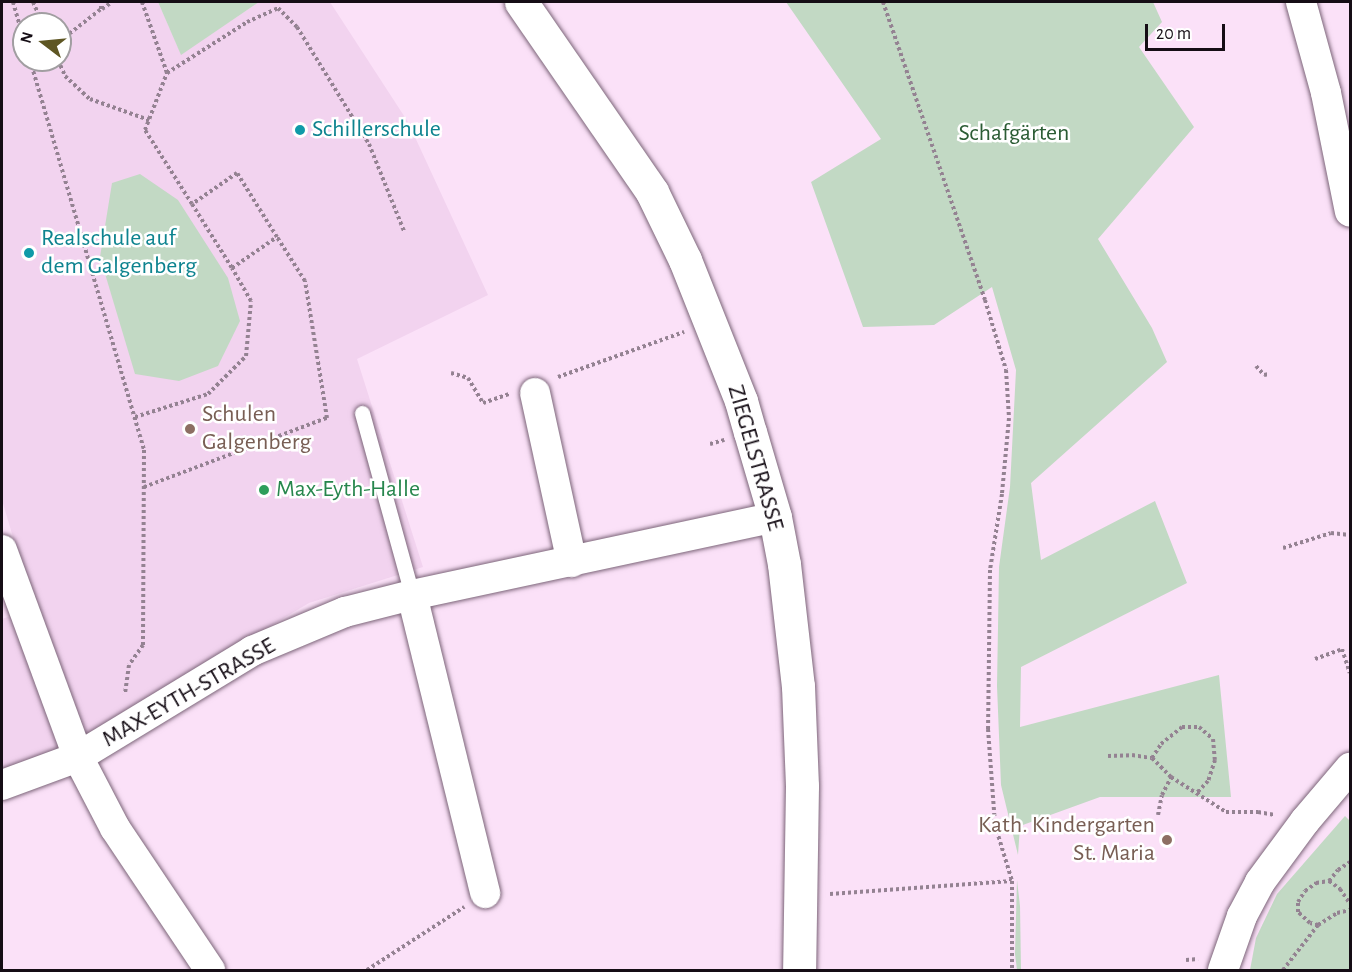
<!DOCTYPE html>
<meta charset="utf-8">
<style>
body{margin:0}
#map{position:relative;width:1352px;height:972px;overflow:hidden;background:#fbe1f8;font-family:"Alegreya Sans",sans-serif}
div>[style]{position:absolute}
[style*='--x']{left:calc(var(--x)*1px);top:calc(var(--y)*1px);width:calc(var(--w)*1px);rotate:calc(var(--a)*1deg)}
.built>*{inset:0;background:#f2d3ef}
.green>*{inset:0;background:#c2d9c4}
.path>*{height:4px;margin-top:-2px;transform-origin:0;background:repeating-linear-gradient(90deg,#948292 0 3px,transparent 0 6px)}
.roads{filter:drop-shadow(0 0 2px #7c6579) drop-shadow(0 0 2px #7c6579)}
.service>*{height:15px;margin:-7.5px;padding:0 7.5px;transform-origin:7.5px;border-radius:7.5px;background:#fff}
.minor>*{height:30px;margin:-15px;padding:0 15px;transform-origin:15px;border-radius:15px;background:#fff}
.secondary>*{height:33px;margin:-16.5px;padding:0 16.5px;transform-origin:16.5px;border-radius:16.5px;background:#fff}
.dots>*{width:16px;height:16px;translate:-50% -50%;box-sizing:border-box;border:3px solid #fff;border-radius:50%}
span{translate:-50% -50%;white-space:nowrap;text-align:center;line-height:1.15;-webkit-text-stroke:5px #fff;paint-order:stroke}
.culture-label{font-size:24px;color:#0d838f}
.left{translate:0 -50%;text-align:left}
.park-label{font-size:24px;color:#2b5c34}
.education-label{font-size:24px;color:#785e54}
.right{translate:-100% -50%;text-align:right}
.street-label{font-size:24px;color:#150d15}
.leisure-label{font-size:24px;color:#27864d}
.frame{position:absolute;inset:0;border:3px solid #150d15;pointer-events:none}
.north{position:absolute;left:12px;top:12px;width:60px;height:60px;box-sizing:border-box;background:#fff;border:2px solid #a19ea1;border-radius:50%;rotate:286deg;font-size:16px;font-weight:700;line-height:24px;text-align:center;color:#150d15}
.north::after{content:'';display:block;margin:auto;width:21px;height:27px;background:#5e5623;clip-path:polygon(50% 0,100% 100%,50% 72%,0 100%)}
.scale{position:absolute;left:1145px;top:24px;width:80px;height:27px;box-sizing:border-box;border:3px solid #150d15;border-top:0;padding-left:8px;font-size:18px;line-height:21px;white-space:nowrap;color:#150d15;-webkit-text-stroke:4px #fff;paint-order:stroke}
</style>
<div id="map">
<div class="built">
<i style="clip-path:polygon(evenodd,2px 2px,158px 2px,181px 54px,259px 2px,330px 2px,408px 122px,488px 295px,357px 359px,423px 567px,309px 603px,58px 752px,2px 769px,2px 619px,34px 608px,2px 500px,2px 2px,24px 24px,60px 24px,60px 60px,24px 60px,24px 24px)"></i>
</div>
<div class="green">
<i style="clip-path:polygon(158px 2px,259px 2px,181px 55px)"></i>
<i style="clip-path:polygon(786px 2px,1153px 2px,1162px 22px,1139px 47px,1194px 127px,1098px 239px,1152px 328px,1167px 362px,1031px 483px,1041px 560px,1155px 501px,1187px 583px,1021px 667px,1020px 727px,1219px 675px,1231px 797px,1100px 797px,1020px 826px,1018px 855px,1001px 785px,997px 686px,999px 567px,1010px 487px,1016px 370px,992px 287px,934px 325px,863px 327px,811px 182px,881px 139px)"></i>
<i style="clip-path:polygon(140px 174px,178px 200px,228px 278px,240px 321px,218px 366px,179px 381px,135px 374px,100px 257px,112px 183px)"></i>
<i style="clip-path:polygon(1345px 816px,1350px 821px,1350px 970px,1250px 970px,1256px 938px,1277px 894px)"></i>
<i style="clip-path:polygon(1017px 880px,1020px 906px,1021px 970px,1017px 970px,1015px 954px)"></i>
</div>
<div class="path">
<i style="--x:13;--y:2;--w:40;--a:74"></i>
<i style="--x:33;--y:2;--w:24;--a:66"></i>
<i style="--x:142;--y:2;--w:75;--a:70.6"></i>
<i style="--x:883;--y:2;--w:315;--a:71.1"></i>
<i style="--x:985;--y:300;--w:73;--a:73.3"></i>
<i style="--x:1006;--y:370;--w:48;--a:86.4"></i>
<i style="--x:1009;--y:418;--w:76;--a:95.3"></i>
<i style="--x:1002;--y:494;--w:77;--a:99"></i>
<i style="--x:990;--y:570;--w:159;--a:90.7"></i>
<i style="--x:988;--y:729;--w:96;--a:85.8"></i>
<i style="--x:995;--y:825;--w:59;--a:73.1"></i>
<i style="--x:1012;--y:881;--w:89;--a:90"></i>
<i style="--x:102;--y:9;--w:12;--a:-35"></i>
<i style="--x:60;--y:41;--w:52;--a:-38"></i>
<i style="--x:101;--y:9;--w:7;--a:-90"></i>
<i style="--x:30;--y:60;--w:406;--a:73.7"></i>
<i style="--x:144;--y:450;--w:195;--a:90.3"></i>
<i style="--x:143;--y:645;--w:24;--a:125"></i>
<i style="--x:129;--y:665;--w:30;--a:98"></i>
<i style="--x:58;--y:60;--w:17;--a:66"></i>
<i style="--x:65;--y:76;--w:34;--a:43"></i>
<i style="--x:90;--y:99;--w:63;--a:19.6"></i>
<i style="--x:192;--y:204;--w:88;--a:-122.4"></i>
<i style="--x:145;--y:130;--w:61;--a:-68.9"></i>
<i style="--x:167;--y:73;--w:95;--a:-32.5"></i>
<i style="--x:247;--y:22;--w:34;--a:-24"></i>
<i style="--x:278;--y:8;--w:27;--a:45"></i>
<i style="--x:297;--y:27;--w:137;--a:58.4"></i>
<i style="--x:369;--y:144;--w:94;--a:68.1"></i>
<i style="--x:1256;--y:366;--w:12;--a:48"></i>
<i style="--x:1264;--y:375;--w:5;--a:-11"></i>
<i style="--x:451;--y:373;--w:18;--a:16"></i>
<i style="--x:468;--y:378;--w:29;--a:59"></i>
<i style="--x:483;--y:403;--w:28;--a:-19"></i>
<i style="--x:558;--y:377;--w:134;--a:-19.7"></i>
<i style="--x:135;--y:417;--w:77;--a:-17.5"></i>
<i style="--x:208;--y:394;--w:54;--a:-45"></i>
<i style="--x:246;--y:356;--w:55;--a:-84.8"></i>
<i style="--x:251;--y:301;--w:38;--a:-120"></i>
<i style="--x:710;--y:444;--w:15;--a:-16"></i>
<i style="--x:144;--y:487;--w:196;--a:-20.7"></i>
<i style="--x:327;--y:418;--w:139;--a:-99.1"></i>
<i style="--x:305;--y:281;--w:52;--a:-122.5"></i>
<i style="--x:277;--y:237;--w:75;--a:-122"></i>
<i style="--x:237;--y:173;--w:55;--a:145.4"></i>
<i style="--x:192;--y:204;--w:75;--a:58"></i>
<i style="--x:232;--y:268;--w:55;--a:-34.6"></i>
<i style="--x:1283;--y:548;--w:50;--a:-17.4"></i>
<i style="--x:1331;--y:533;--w:19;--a:6"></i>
<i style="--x:1315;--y:659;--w:29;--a:-20"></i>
<i style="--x:1342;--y:649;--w:25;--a:72"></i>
<i style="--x:1108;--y:756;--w:24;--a:-2"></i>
<i style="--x:1132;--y:755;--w:20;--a:9"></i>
<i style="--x:1152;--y:758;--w:27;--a:45"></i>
<i style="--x:1152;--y:758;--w:17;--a:-57"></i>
<i style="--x:1161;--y:744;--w:27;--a:-39"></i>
<i style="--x:1182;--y:727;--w:17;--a:0"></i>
<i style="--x:1199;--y:727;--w:18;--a:41"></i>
<i style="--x:1213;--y:739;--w:21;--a:85"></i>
<i style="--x:1215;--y:760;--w:22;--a:108"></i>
<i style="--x:1208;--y:781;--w:16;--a:133"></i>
<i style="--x:1158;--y:815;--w:20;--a:-79"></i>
<i style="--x:1162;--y:795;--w:20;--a:-63"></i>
<i style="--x:1171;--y:777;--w:65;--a:32.5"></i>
<i style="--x:1226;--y:812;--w:32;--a:0"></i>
<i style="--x:1258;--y:812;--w:17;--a:10"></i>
<i style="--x:1329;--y:881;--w:14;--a:-51"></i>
<i style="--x:1338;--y:870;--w:14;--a:-34"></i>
<i style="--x:830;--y:894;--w:182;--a:-4.1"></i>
<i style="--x:1318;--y:925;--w:8;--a:-166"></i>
<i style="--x:1310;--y:923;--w:16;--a:-137"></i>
<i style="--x:1298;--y:912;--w:10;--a:-90"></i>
<i style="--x:1298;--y:902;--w:13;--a:-58"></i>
<i style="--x:1305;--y:891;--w:14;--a:-36"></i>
<i style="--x:1316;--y:883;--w:13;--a:-9"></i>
<i style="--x:1329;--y:881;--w:14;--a:36"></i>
<i style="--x:1340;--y:889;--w:18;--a:56"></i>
<i style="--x:1186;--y:960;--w:12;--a:-5"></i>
<i style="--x:367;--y:970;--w:116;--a:-33"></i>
<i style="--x:1283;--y:970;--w:57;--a:-52.1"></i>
<i style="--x:1318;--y:925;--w:22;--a:-32"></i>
<i style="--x:1337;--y:913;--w:13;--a:-13"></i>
</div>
<div class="roads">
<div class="service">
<i style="--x:362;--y:413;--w:189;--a:74.6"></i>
</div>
<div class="minor">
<i style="--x:1301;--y:2;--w:94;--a:74.6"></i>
<i style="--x:1326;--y:93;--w:121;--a:78.6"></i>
<i style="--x:535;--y:393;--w:173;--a:77.7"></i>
<i style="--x:2;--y:550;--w:221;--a:69.8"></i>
<i style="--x:78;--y:757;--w:80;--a:62.5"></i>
<i style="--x:115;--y:828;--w:171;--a:56.2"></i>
<i style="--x:412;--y:595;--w:307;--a:76.2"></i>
<i style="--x:2;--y:785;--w:81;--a:-20.2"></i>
<i style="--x:78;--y:757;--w:204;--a:-31.3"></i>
<i style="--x:252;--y:651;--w:101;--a:-22.8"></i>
<i style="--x:345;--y:612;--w:69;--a:-14.2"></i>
<i style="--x:412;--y:595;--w:371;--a:-12.1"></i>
<i style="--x:1223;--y:970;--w:57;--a:-70.6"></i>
<i style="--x:1242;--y:916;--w:38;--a:-62"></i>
<i style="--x:1260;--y:882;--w:76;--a:-53.6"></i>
<i style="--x:1305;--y:821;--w:70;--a:-49.7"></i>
</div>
<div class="secondary">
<i style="--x:521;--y:2;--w:231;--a:55.4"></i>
<i style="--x:652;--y:192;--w:76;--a:64.1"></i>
<i style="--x:685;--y:260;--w:152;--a:68.3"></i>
<i style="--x:741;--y:401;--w:32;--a:74"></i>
<i style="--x:750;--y:432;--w:89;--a:73.6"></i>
<i style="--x:775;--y:517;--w:48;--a:79.2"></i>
<i style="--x:784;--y:564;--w:123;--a:83.5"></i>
<i style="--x:798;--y:686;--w:100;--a:87.7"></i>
<i style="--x:802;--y:786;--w:184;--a:90.9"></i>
</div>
</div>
<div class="dots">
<i style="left:300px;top:130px;background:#0f9aa8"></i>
<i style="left:29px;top:253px;background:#0f9aa8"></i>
<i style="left:190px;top:429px;background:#8d6e63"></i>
<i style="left:264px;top:490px;background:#2e9e5b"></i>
<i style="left:1167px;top:840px;background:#8d6e63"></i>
</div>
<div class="culture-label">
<span class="left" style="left:312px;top:130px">Schillerschule</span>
<span class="left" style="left:41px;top:253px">Realschule auf<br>dem Galgenberg</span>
</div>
<div class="park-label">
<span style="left:1014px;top:134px">Schafgärten</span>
</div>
<div class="education-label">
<span class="left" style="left:202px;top:429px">Schulen<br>Galgenberg</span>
<span class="right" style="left:1155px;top:840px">Kath. Kindergarten<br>St. Maria</span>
</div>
<div class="street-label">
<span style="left:755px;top:458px;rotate:74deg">ZIEGELSTRASSE</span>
<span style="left:189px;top:693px;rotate:-30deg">MAX-EYTH-STRASSE</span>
</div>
<div class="leisure-label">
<span class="left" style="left:276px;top:490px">Max-Eyth-Halle</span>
</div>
<div class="frame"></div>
<div class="north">N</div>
<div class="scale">20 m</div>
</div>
